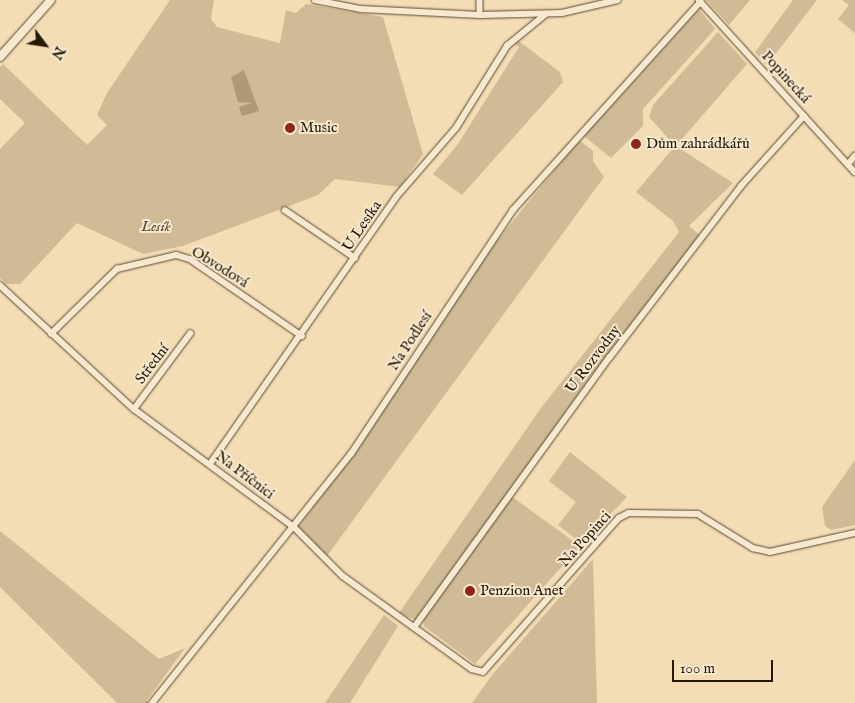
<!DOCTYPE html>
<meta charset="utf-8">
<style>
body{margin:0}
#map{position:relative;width:855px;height:703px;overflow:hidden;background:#f4dcb5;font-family:"IM FELL English",serif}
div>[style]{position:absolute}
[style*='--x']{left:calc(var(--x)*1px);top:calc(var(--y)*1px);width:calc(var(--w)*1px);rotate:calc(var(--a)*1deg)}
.green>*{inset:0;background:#d1bb97}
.water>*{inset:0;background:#ae9979}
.stream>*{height:2px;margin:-1px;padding:0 1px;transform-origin:1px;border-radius:1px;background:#ae9979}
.roads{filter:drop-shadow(0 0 1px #594931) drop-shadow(0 0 1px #594931)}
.street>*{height:5.5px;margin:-2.75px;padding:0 2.75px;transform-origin:2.75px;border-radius:2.75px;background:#f8e8cf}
.secondary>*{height:8px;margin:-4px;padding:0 4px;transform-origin:4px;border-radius:4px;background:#f8e8cf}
.dots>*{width:14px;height:14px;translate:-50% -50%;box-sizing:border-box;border:2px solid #f8e8cf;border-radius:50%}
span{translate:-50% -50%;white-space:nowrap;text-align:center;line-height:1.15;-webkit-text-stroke:4px #f8e8cf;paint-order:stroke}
.street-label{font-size:15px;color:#251805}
.poi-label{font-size:15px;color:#251805}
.left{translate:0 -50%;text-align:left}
.park-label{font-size:15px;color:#594931;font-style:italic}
.north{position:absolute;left:20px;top:20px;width:50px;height:50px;-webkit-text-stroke:4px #f8e8cf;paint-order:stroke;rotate:121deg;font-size:14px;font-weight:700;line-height:20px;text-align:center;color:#251805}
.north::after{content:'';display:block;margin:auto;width:18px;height:22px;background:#251805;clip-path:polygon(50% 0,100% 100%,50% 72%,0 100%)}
.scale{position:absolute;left:672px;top:660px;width:101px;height:22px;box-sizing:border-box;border:2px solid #251805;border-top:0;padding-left:6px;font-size:15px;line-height:18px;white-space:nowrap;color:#251805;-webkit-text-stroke:4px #f8e8cf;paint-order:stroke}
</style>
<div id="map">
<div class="green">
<i style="clip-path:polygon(170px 0,214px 0,211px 19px,217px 27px,280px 43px,286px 10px,296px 13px,306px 4px,383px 17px,423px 154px,400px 187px,335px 179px,318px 195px,183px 246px,143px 254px,77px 223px,20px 284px,6px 284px,0 278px,0 149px,25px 123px,0 99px,0 67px,3px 64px,87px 145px,107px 125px,97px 115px,107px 93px)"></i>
<i style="clip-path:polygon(706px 0,750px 0,729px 25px)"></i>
<i style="clip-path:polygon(793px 0,817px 0,767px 65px,755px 52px)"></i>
<i style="clip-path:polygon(842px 0,855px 0,855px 33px,838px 19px,849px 5px)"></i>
<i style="clip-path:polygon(699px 9px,715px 29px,643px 109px,643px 126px,611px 158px,584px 136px)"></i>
<i style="clip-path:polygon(718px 32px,747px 64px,676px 146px,733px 183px,689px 226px,701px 236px,415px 620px,399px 613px,541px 408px,679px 232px,673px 221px,636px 192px,675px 146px,649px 117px,653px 105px)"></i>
<i style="clip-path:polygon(516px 39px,560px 72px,563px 82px,462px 195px,433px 174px,458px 144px,519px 47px,513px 42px)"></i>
<i style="clip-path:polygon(579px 140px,593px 151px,593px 161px,604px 177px,327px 556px,298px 527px,351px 457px,482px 259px)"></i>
<i style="clip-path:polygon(570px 452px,627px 497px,582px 544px,558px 525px,576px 502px,549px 481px)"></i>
<i style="clip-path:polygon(855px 460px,855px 525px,831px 530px,825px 526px,822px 507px)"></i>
<i style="clip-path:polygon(511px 496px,580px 546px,475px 664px,424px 626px,423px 619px)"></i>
<i style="clip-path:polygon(0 531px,159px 659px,185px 648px,145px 703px,117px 703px,0 587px)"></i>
<i style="clip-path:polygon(593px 559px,597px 703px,472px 703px,492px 675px)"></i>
<i style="clip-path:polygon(384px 615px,398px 626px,350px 703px,325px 703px)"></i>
</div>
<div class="water">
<i style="clip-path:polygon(244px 70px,259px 111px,242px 116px,239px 107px,252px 103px,238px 102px,231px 77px)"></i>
</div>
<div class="stream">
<i style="--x:146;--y:703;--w:1;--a:-45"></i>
</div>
<div class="roads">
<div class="street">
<i style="--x:315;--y:0;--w:47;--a:11.1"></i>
<i style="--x:361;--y:9;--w:119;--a:2.9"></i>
<i style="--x:480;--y:15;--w:82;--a:-1.4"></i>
<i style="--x:562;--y:13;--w:57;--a:-13.1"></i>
<i style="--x:480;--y:0;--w:15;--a:90"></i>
<i style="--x:699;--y:0;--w:232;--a:47.8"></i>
<i style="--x:848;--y:164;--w:11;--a:-49"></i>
<i style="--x:285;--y:210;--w:85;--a:34.4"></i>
<i style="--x:0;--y:285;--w:183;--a:42.8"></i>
<i style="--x:134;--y:409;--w:199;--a:36.4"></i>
<i style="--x:294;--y:527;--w:69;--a:45"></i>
<i style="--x:343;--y:576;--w:159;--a:35.8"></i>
<i style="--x:472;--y:669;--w:11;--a:15"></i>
<i style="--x:483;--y:672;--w:205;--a:-48.6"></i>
<i style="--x:619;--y:518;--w:11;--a:-27"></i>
<i style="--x:629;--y:513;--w:69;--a:0.8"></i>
<i style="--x:698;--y:514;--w:65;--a:31.7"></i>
<i style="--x:753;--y:548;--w:17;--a:13"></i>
<i style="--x:770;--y:552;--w:87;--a:-12.6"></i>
<i style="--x:51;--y:334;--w:93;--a:-44.6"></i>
<i style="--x:117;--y:269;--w:61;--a:-13.3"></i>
<i style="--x:176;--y:255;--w:15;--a:16"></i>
<i style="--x:190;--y:259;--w:136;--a:34.5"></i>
<i style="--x:134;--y:409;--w:94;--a:-53.3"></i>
<i style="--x:210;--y:464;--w:325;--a:-55.1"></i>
<i style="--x:396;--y:197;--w:91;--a:-49"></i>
<i style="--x:456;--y:128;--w:97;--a:-58.1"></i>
<i style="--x:507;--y:46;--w:50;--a:-39.4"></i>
<i style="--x:415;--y:626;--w:332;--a:-54.1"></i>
<i style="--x:610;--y:357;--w:215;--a:-52.5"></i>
<i style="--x:741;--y:186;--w:94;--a:-48"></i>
<i style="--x:152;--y:703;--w:319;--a:-51.4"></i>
<i style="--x:351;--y:454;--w:293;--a:-56.4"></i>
<i style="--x:513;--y:210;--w:280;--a:-48"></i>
</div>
<div class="secondary">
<i style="--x:0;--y:57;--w:76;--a:-48.2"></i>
</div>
</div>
<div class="dots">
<i style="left:290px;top:128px;background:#8f2418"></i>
<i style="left:636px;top:144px;background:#8f2418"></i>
<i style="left:470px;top:591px;background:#8f2418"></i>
</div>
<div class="street-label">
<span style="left:786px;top:77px;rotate:48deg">Popinecká</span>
<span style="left:362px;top:226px;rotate:-56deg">U Lesíka</span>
<span style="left:220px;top:267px;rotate:32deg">Obvodová</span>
<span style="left:410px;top:341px;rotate:-57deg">Na Podlesí</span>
<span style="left:593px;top:359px;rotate:-53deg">U Rozvodny</span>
<span style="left:152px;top:364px;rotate:-53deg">Střední</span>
<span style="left:245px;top:475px;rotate:37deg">Na Příčnici</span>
<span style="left:585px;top:539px;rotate:-48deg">Na Popinci</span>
</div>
<div class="poi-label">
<span class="left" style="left:300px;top:128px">Music</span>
<span class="left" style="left:646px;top:144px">Dům zahrádkářů</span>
<span class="left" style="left:480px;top:591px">Penzion Anet</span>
</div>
<div class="park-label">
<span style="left:156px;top:227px">Lesík</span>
</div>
<div class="north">N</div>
<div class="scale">100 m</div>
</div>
